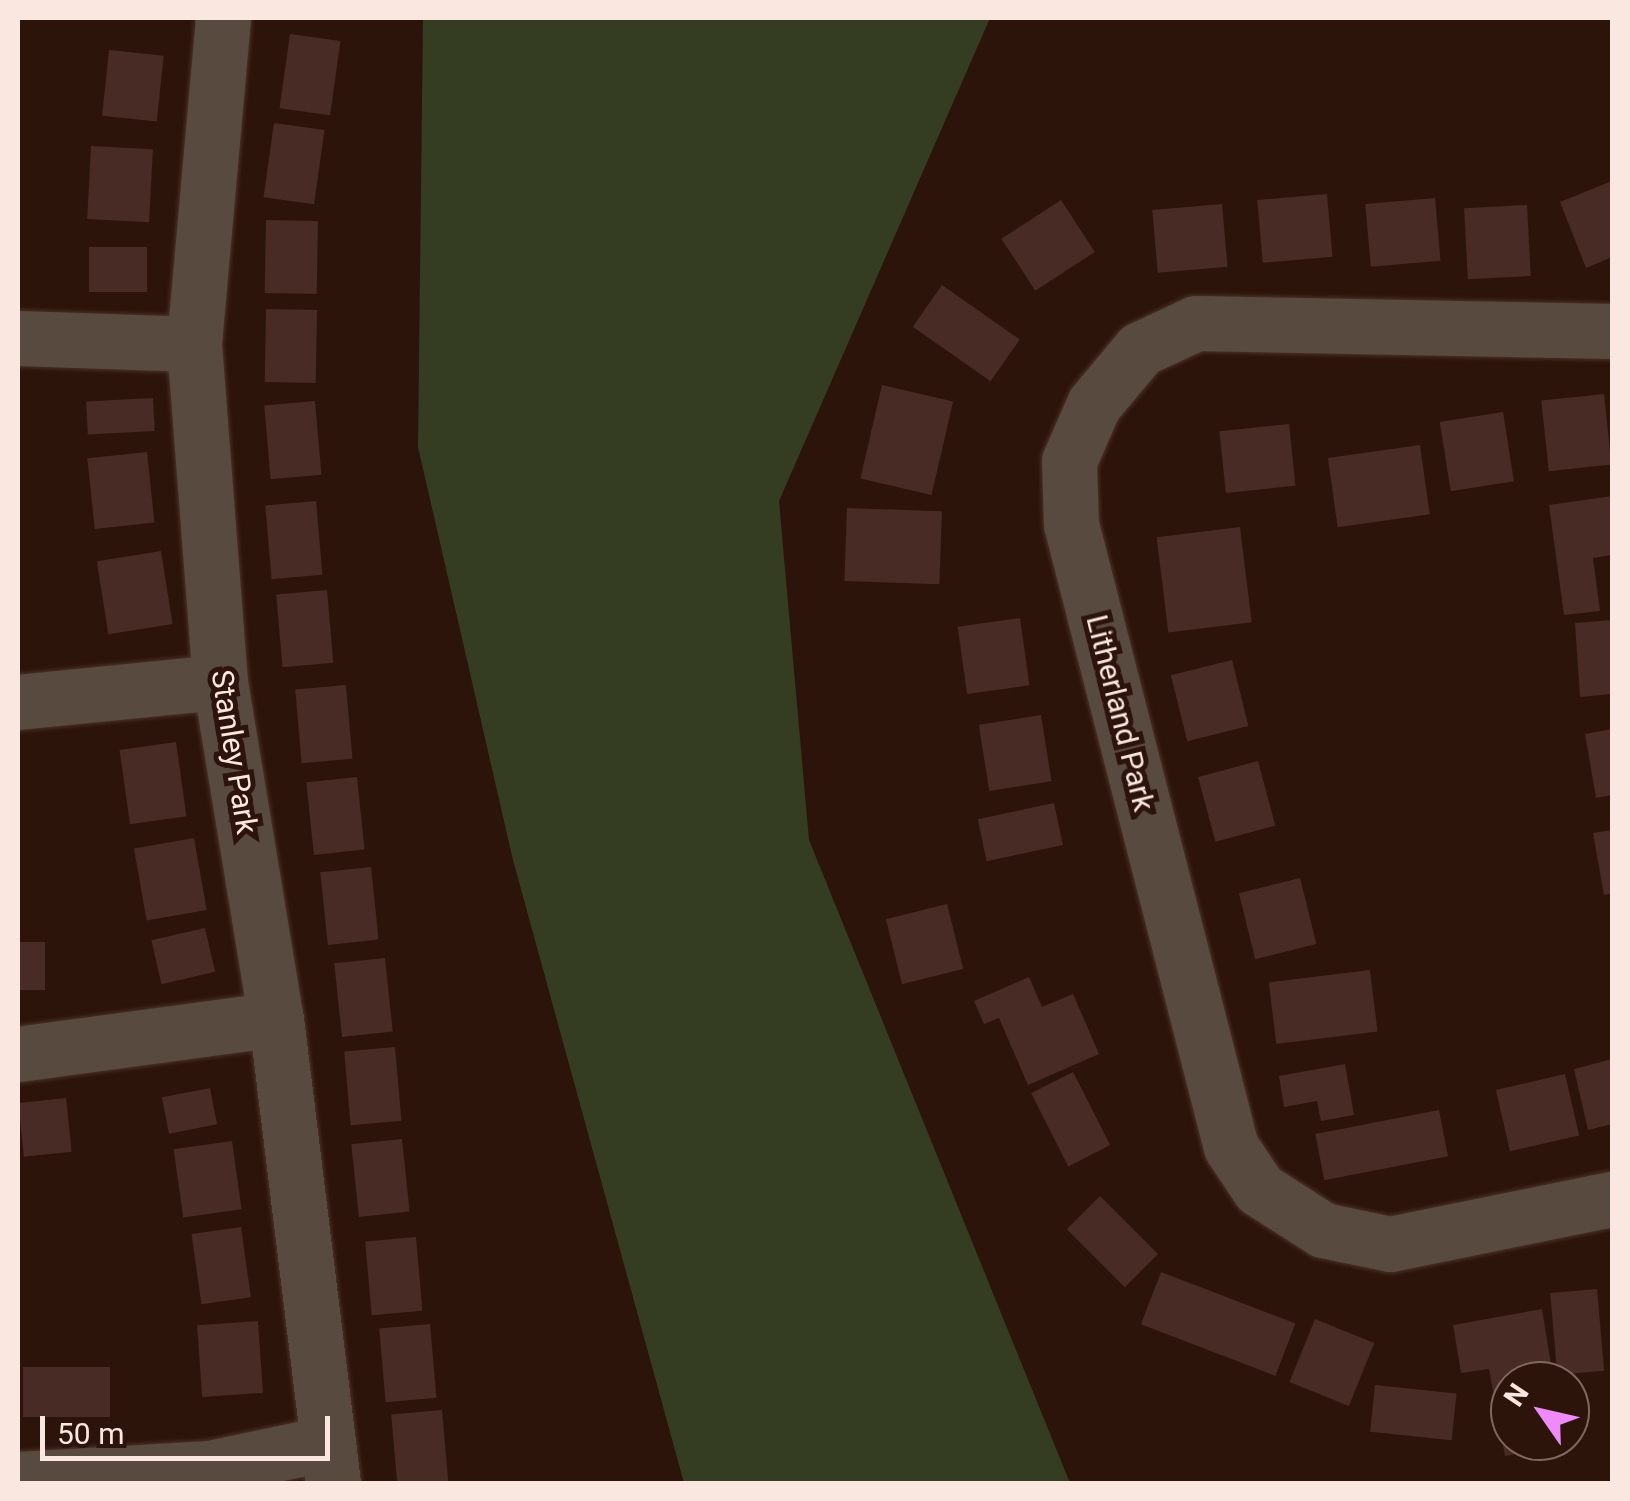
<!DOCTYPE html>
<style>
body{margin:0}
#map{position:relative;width:1630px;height:1501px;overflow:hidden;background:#2d140a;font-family:Roboto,sans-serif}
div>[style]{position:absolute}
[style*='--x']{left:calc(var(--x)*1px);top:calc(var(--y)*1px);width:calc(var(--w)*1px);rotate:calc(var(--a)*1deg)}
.green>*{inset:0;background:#343d21}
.building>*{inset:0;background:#472b24;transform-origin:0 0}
.roads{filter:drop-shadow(0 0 2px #4a3228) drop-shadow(0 0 2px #4a3228)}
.minor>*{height:55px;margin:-27.5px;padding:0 27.5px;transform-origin:27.5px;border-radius:27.5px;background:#584a3f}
span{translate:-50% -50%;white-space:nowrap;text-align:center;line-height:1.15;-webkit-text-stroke:10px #2d140a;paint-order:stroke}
.street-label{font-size:30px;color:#f9e7e0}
.frame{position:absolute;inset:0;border:20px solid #f9e7e0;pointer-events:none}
.north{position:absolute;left:1490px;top:1361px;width:100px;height:100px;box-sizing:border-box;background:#2d140a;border:2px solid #7f6860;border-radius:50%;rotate:304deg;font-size:28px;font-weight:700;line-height:40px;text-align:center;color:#f9e7e0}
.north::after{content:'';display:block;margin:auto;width:35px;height:45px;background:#ee8bf8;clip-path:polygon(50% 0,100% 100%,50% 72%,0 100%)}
.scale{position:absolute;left:40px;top:1416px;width:290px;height:45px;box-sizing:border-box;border:5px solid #f9e7e0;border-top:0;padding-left:12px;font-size:30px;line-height:35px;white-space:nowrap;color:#f9e7e0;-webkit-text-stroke:8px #2d140a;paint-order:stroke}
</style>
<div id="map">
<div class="green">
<i style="clip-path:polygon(423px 18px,990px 18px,779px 501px,809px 840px,1070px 1483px,684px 1483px,513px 860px,418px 447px)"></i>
</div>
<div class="building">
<i style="left:290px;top:34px;width:51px;height:75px;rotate:8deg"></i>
<i style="left:109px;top:50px;width:55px;height:66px;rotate:6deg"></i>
<i style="left:274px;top:123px;width:51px;height:75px;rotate:8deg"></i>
<i style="left:91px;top:146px;width:62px;height:73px;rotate:3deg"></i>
<i style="clip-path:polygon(1612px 181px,1612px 257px,1586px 268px,1560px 202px)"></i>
<i style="left:1327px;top:194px;width:63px;height:70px;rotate:85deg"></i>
<i style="left:1435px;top:198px;width:63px;height:70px;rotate:85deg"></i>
<i style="left:1061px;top:200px;width:62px;height:71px;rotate:57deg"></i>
<i style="left:1222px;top:204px;width:63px;height:70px;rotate:85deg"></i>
<i style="left:1527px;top:205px;width:71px;height:63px;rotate:87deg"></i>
<i style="left:266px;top:220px;width:52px;height:73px;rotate:1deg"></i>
<i style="left:147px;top:247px;width:45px;height:58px;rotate:90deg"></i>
<i style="left:942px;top:285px;width:95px;height:51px;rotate:35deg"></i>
<i style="left:266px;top:309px;width:51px;height:73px;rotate:1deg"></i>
<i style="left:882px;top:385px;width:73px;height:96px;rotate:13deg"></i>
<i style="left:1604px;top:394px;width:71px;height:63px;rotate:84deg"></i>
<i style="left:153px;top:398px;width:33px;height:67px;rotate:87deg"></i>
<i style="left:315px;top:401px;width:74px;height:51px;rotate:85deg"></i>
<i style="left:1503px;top:412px;width:70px;height:64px;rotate:81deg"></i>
<i style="left:1289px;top:424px;width:62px;height:70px;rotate:84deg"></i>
<i style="left:1420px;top:445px;width:70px;height:93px;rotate:82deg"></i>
<i style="left:147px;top:452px;width:71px;height:60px;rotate:84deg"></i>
<i style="clip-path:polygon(1612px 496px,1612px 555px,1593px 558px,1600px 611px,1564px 615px,1549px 505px)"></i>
<i style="left:316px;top:501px;width:74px;height:51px;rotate:85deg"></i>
<i style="left:847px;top:508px;width:95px;height:73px;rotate:2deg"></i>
<i style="left:1240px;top:527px;width:96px;height:84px;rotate:83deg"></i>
<i style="left:161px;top:551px;width:74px;height:65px;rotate:81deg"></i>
<i style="left:327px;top:590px;width:73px;height:51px;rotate:85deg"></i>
<i style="left:1020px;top:618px;width:68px;height:63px;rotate:82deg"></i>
<i style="clip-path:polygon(1612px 620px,1612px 694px,1580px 697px,1575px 623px)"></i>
<i style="left:1232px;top:660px;width:68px;height:63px;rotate:76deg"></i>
<i style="left:346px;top:685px;width:74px;height:51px;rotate:85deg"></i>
<i style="left:1041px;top:715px;width:67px;height:63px;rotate:81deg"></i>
<i style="clip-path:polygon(1612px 729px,1612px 795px,1596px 798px,1585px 734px)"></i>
<i style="left:176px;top:742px;width:75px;height:57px;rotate:82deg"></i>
<i style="left:1258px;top:761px;width:67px;height:62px;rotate:75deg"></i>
<i style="left:357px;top:777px;width:73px;height:51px;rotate:84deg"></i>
<i style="left:1054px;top:803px;width:43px;height:78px;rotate:78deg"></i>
<i style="clip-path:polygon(1612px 830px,1612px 893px,1604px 895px,1593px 833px)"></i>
<i style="left:194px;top:838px;width:73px;height:61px;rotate:80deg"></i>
<i style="left:371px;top:867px;width:73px;height:51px;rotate:84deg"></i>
<i style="left:1300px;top:878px;width:68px;height:63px;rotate:76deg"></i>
<i style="left:947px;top:904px;width:67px;height:63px;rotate:76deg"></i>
<i style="left:205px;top:928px;width:45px;height:55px;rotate:77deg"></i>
<i style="left:18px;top:942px;width:27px;height:48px"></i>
<i style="left:385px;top:958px;width:74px;height:51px;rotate:84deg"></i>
<i style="left:1370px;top:970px;width:62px;height:102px;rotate:83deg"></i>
<i style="clip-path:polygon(1029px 977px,1042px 1007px,1073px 994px,1099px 1054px,1028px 1085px,999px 1018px,984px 1024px,974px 1001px)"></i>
<i style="left:395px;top:1047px;width:74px;height:51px;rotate:85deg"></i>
<i style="clip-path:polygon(1612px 1059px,1612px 1124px,1588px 1130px,1574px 1069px)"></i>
<i style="clip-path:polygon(1345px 1064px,1354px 1115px,1321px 1121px,1317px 1101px,1284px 1107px,1279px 1076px)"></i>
<i style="left:1073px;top:1072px;width:82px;height:47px;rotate:63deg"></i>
<i style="left:1565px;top:1074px;width:63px;height:71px;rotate:77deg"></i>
<i style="left:210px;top:1088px;width:37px;height:49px;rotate:79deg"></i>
<i style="left:66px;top:1098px;width:54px;height:48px;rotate:84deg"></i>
<i style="left:1439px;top:1110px;width:47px;height:126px;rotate:79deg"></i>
<i style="left:402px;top:1139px;width:73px;height:51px;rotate:84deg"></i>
<i style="left:232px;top:1141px;width:69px;height:59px;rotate:82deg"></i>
<i style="left:1100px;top:1196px;width:82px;height:47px;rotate:45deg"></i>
<i style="left:241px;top:1227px;width:71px;height:50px;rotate:82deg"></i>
<i style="left:416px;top:1237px;width:74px;height:51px;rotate:85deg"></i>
<i style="left:1161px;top:1272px;width:144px;height:56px;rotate:21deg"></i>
<i style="left:1597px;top:1289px;width:82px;height:47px;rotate:85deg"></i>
<i style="clip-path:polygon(1542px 1309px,1552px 1370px,1510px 1381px,1510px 1441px,1536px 1441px,1537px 1450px,1505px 1456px,1489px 1369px,1461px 1373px,1453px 1325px)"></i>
<i style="left:1315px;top:1319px;width:64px;height:68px;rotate:22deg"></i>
<i style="left:258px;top:1321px;width:72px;height:61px;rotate:86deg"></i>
<i style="left:430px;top:1324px;width:74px;height:51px;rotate:85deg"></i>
<i style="left:23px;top:1367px;width:87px;height:50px"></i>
<i style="left:1375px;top:1385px;width:82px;height:47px;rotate:6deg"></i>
<i style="left:442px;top:1410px;width:73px;height:51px;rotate:85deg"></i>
</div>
<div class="roads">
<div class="minor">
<i style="--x:223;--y:18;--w:327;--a:95.1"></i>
<i style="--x:194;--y:344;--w:339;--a:85.6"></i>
<i style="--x:220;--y:682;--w:342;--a:80.6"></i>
<i style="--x:276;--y:1019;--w:468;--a:83"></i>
<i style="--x:1612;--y:331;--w:416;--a:-178.9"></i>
<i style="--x:1196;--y:323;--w:62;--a:155.1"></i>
<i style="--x:1140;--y:349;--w:72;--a:129.9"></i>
<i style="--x:1094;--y:404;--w:62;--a:113.7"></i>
<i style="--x:1069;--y:461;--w:63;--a:88.2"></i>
<i style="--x:1071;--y:524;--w:643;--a:75.6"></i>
<i style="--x:1231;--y:1147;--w:50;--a:56.3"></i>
<i style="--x:1259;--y:1189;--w:76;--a:32.6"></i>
<i style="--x:1323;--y:1230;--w:68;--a:11.8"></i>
<i style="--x:1390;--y:1244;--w:227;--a:-11.5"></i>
<i style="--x:18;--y:338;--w:176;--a:2"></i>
<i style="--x:18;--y:702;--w:203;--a:-5.7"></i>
<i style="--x:18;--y:1054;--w:260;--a:-7.7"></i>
<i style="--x:18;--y:1479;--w:192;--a:-3.3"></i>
<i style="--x:210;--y:1468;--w:121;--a:-12"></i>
</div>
</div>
<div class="street-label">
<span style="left:1120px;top:713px;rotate:76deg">Litherland Park</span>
<span style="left:234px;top:752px;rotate:81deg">Stanley Park</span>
</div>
<div class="frame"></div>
<div class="north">N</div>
<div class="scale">50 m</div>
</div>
